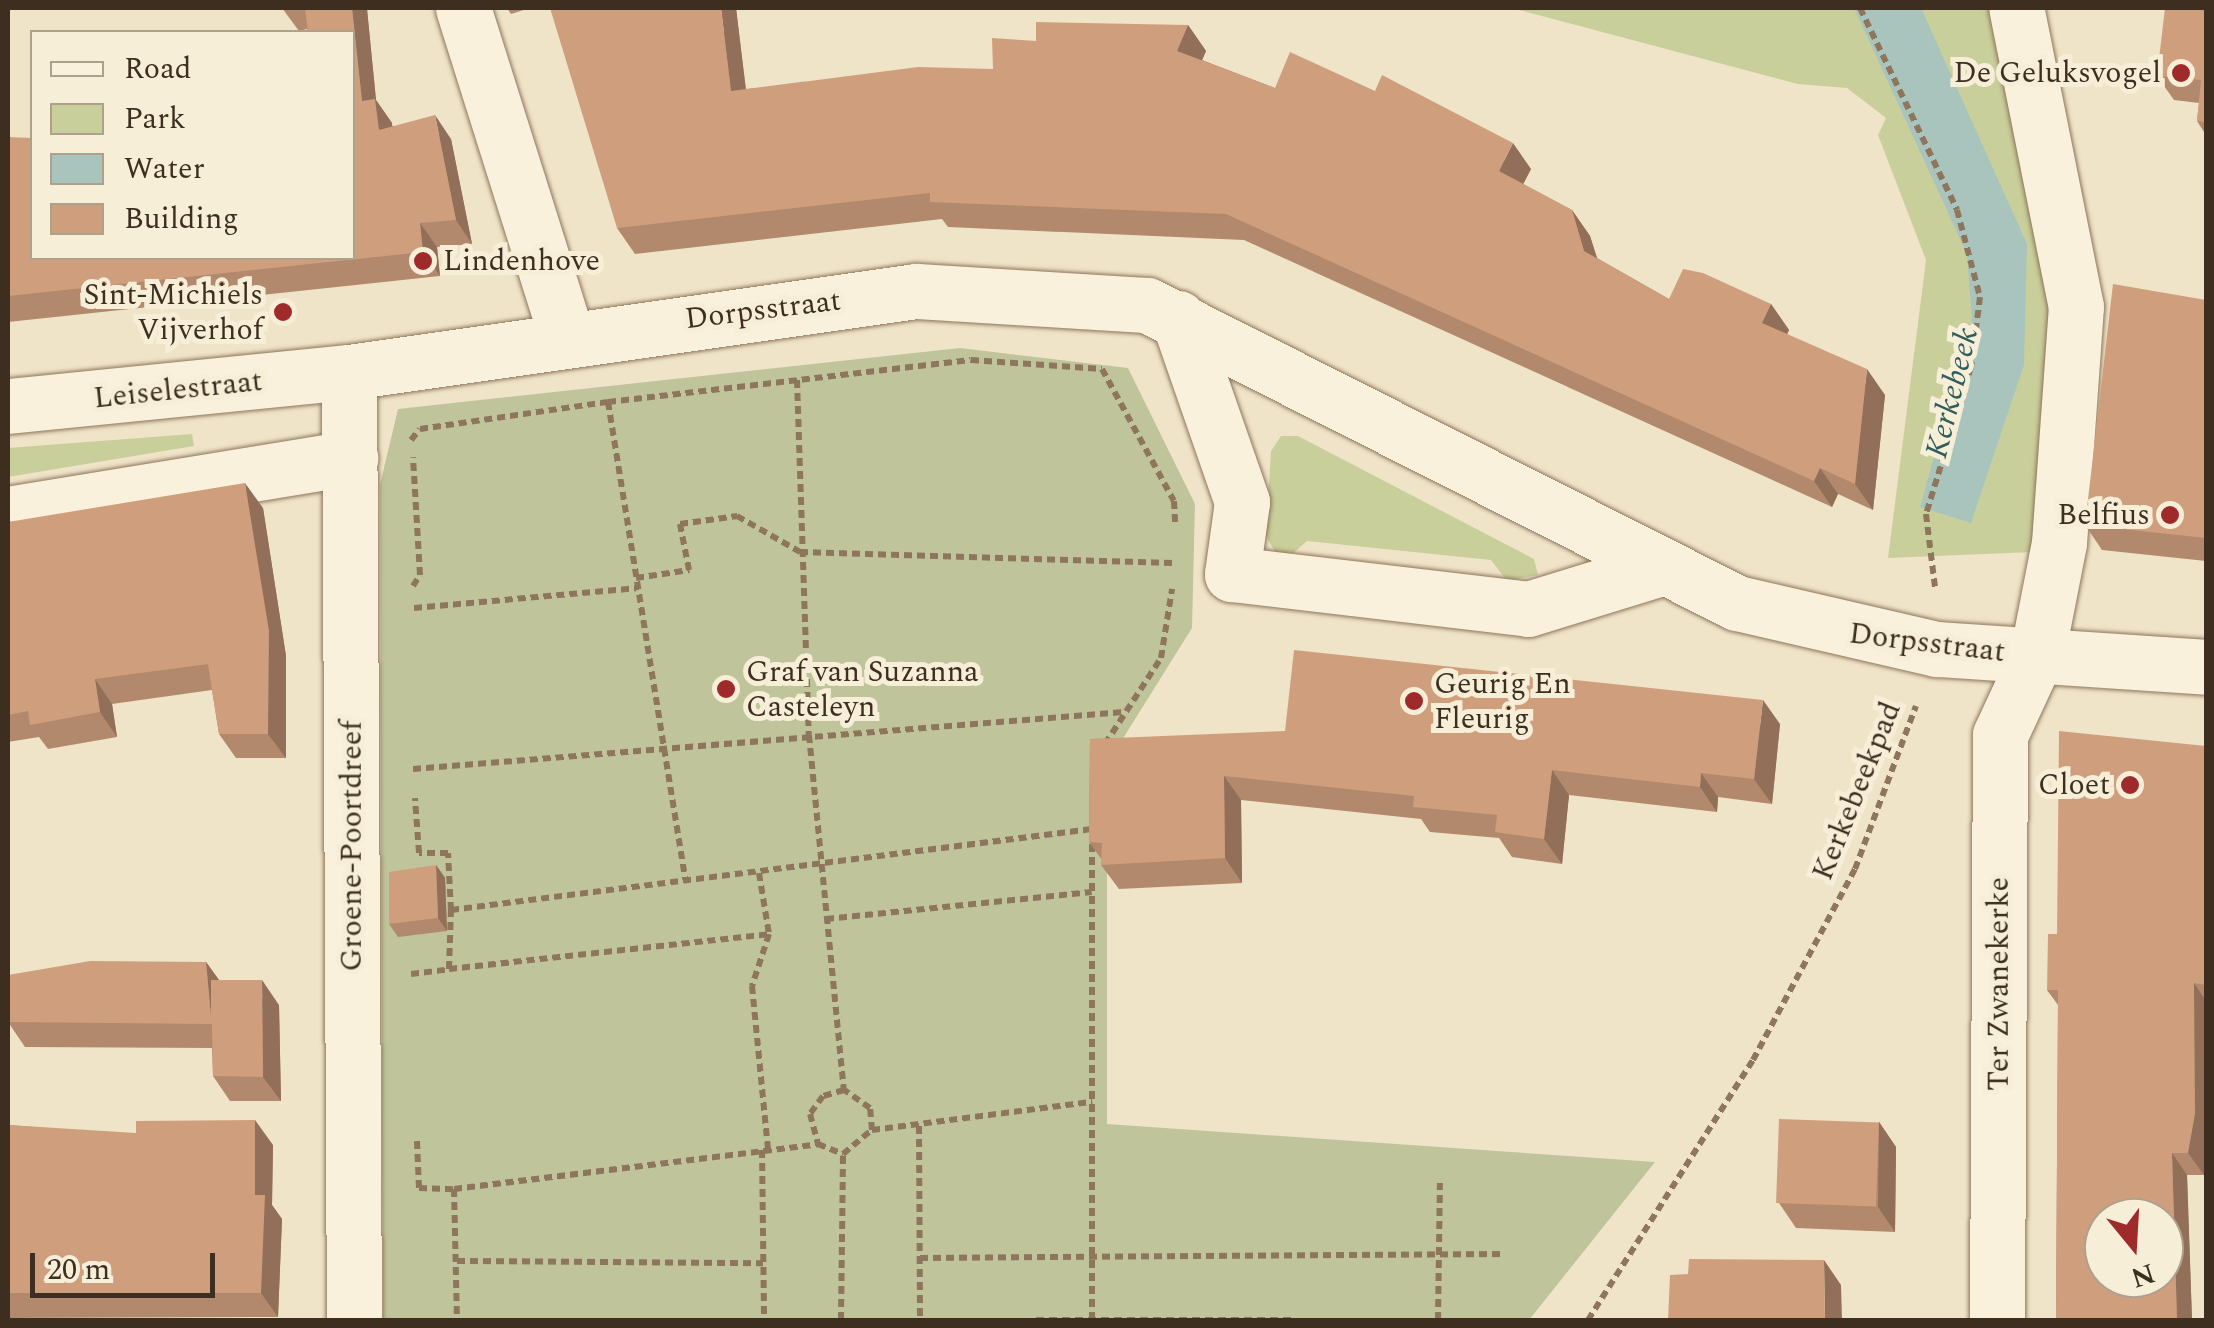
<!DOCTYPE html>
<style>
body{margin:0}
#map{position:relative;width:2214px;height:1328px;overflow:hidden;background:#f0e4c8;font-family:Spectral,serif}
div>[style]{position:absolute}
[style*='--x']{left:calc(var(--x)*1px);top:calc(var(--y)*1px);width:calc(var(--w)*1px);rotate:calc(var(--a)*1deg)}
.green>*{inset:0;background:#c9cf9b}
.cemetery>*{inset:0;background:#bfc49a}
.water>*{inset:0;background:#a9c4bc}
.path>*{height:6px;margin-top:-3px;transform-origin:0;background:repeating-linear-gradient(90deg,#8d765c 0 8px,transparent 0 13px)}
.roads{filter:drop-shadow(0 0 2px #8d765c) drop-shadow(0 0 2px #8d765c)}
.minor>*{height:55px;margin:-27.5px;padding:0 27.5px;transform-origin:27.5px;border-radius:27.5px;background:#faf1dc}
.wall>*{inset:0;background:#b2896c}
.shaded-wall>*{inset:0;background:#916f58}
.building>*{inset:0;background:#cf9f7d;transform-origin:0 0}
.dots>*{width:28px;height:28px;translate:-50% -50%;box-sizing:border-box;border:5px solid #f7eed8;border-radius:50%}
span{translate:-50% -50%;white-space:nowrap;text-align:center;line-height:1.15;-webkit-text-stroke:10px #f7eed8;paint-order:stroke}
.poi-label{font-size:30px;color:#3d2e20}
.right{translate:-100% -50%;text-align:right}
.left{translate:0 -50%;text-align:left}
.street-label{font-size:30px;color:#3d2e20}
.water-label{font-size:32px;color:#2f5d5a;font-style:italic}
.frame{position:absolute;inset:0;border:10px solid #3d2e20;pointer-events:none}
.legend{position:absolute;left:30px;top:30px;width:325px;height:230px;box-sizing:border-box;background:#f7eed8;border:2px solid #ada18e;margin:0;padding:12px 18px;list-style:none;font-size:30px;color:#3d2e20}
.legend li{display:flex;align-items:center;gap:20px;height:50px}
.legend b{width:50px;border:2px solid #ada18e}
.north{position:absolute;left:2084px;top:1198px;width:100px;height:100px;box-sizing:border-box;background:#f7eed8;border:2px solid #ada18e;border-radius:50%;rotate:162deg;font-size:28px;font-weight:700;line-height:40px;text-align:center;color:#3d2e20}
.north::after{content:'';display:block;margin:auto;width:35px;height:45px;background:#9e2a2b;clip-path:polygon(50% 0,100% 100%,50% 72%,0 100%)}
.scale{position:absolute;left:30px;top:1253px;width:185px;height:45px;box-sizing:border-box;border:5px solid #3d2e20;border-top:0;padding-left:12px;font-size:30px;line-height:35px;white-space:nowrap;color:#3d2e20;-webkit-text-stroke:8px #f7eed8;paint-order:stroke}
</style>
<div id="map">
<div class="green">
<i style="clip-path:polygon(1512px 8px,1994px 8px,2053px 268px,2033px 552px,1888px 558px,1926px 260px,1878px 135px,1886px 118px,1847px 88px,1798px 84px)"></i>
<i style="clip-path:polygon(192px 434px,194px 446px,8px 477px,8px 448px)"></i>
<i style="clip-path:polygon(1281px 436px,1298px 436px,1534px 559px,1538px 575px,1507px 581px,1491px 560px,1307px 541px,1290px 556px,1275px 552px,1266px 536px,1271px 451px)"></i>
</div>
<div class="cemetery">
<i style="clip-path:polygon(960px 348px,1128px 368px,1195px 504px,1192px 628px,1107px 764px,1107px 1124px,1655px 1162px,1529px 1320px,383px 1320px,380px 485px,398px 409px)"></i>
</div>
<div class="water">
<i style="clip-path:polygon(1854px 8px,1921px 8px,2027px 244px,2024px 365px,1971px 523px,1920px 507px,1972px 320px,1967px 254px)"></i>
</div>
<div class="path">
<i style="--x:1860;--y:8;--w:224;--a:64.3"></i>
<i style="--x:1957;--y:210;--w:90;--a:75.2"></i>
<i style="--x:1980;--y:297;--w:71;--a:97.3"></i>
<i style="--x:1971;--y:367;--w:154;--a:107"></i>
<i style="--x:1926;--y:514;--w:74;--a:83"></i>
<i style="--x:797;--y:380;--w:355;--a:88.1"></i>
<i style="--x:809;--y:735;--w:357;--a:84.4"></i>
<i style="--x:608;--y:402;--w:484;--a:80.8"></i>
<i style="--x:411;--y:440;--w:14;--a:-51"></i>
<i style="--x:420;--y:429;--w:190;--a:-8.2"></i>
<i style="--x:608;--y:402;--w:365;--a:-6.6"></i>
<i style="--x:971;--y:360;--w:131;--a:3.9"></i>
<i style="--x:1102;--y:369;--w:150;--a:61.4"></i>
<i style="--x:1174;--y:501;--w:21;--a:87"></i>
<i style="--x:636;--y:578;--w:54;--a:-8.6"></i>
<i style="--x:689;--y:570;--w:47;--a:-101.1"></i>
<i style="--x:680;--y:524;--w:58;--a:-8"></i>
<i style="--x:737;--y:516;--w:73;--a:29.7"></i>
<i style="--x:800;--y:552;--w:373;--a:1.7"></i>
<i style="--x:413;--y:586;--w:13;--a:-58"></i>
<i style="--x:420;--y:575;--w:118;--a:-93.4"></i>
<i style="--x:414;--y:608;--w:223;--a:-5.1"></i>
<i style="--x:1105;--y:744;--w:103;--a:-56.9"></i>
<i style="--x:1161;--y:658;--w:70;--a:-80.9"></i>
<i style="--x:413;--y:769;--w:713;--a:-4.58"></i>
<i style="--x:759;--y:873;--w:62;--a:80.7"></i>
<i style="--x:769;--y:934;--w:55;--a:108.1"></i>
<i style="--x:752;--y:986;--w:164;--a:84.4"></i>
<i style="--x:451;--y:910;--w:646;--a:-7.2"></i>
<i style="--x:826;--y:919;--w:267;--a:-5.8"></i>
<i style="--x:449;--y:969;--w:322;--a:-6.2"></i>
<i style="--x:411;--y:974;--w:38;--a:-7"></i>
<i style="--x:449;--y:969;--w:59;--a:-88.1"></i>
<i style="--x:451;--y:910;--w:57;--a:-93"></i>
<i style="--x:448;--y:853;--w:29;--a:180"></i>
<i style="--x:419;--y:853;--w:55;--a:-94.2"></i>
<i style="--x:919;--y:1126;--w:194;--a:89.7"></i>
<i style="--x:872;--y:1130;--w:22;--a:-95"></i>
<i style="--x:870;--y:1108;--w:32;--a:-145"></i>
<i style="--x:844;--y:1090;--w:22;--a:164"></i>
<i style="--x:823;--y:1096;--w:22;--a:126"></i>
<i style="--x:810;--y:1114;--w:31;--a:75"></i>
<i style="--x:818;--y:1144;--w:27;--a:22"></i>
<i style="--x:843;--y:1154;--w:38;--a:-40"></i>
<i style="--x:872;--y:1130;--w:222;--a:-7.3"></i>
<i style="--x:417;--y:1141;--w:47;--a:87.6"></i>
<i style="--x:419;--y:1188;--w:35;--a:2"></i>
<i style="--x:454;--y:1189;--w:367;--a:-7"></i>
<i style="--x:762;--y:1150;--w:170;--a:89.3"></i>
<i style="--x:454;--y:1189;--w:131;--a:88.7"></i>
<i style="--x:920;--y:1258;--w:585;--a:-0.39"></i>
<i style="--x:457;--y:1261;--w:306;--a:0.4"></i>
<i style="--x:841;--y:1320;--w:166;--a:-89.3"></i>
<i style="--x:1036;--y:1320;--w:259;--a:0"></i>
<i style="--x:1092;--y:1320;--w:482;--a:-90"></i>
<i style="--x:1438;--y:1320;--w:137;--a:-89.2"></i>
<i style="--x:1588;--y:1320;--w:308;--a:-57.6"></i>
<i style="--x:1753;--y:1060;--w:217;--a:-61.9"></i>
<i style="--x:1855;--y:869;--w:174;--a:-69.5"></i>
</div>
<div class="roads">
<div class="minor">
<i style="--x:463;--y:8;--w:342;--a:72.5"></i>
<i style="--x:1178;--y:318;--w:195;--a:70.8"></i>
<i style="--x:1242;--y:502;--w:73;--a:97.9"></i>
<i style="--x:1232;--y:574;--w:298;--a:6.7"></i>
<i style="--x:1528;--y:609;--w:136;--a:-17.1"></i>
<i style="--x:349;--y:372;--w:948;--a:89.7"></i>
<i style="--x:8;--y:406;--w:343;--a:-5.7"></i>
<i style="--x:349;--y:372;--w:573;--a:-8.13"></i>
<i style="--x:916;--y:291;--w:231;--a:3.5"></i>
<i style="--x:1147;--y:305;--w:661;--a:26.8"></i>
<i style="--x:1737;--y:603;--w:205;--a:13"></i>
<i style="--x:1937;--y:649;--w:270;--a:3.8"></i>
<i style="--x:8;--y:514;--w:347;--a:-9.3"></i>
<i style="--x:1997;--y:1320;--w:585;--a:-89.71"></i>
<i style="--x:2000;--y:735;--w:88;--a:-65.2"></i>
<i style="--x:2037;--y:655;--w:114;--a:-78.9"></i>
<i style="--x:2059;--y:543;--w:237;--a:-85.9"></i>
<i style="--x:2076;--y:307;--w:305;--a:-101.3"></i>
</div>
</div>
<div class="wall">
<i style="clip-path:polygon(282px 8px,372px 8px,367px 9px,376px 100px,392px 123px,392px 126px,451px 139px,472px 244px,437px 247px,440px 276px,8px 322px,8px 137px,352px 258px,307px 29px,299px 31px)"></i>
<i style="clip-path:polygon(507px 8px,530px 8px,511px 14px)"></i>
<i style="clip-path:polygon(736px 8px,746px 89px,993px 69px,1036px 41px,1188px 25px,1206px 51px,1202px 60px,1275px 88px,1531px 169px,1523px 184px,1572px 210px,1590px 236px,1597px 258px,1669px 299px,1771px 304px,1789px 330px,1787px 334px,1885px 395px,1873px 510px,1838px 494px,1832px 507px,1244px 240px,948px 227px,942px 219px,635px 254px,617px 228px)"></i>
<i style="clip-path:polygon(2206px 8px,2206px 135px,2197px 121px,2199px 103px,2174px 100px,2157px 76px)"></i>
<i style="clip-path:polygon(2206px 300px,2206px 561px,2102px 550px,2085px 525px)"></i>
<i style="clip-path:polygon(263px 508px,286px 656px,286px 758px,236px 758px,219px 734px,212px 690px,112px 704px,117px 737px,48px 749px,39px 737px,8px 742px,8px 522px)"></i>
<i style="clip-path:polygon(1780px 724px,1772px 804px,1718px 797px,1717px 812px,1569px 795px,1562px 864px,1512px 857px,1499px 838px,1430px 832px,1421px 819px,1241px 800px,1242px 883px,1119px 889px,1101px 865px,1102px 860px,1089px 842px,1090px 739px)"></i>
<i style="clip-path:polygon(2206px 746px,2206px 1158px,2204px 1175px,2187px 1175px,2192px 1320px,2056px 1320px,2058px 1005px,2047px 990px,2057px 934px)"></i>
<i style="clip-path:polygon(436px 865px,445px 878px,447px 931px,398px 937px,389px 924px)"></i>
<i style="clip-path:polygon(206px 962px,219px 980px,279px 1005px,281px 1101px,230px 1101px,213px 1076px,212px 1048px,25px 1047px,8px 1022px)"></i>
<i style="clip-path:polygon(1879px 1122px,1896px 1147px,1895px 1232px,1796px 1228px,1779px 1203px)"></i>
<i style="clip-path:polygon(8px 1125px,273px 1145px,272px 1205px,282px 1219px,278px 1317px,8px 1318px)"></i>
</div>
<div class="shaded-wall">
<i style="clip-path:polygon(352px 8px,366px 8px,367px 9px,376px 100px,392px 123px,395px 154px,362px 101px)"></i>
<i style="clip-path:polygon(721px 8px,736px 8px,749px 117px,731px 91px)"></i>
<i style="clip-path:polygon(1188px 25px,1206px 51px,1195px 76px,1177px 51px)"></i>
<i style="clip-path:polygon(435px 115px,451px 139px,472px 244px,456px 220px)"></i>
<i style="clip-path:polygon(1513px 143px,1531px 169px,1517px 196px,1499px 171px)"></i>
<i style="clip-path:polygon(1572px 210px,1590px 236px,1603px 277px,1584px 251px)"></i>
<i style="clip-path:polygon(420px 223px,437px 247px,440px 276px,423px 252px)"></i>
<i style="clip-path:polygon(1771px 304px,1789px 330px,1780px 349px,1762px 323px)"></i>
<i style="clip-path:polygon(1867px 369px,1885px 395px,1873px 510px,1855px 484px)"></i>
<i style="clip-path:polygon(1820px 468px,1838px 494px,1832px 507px,1814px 481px)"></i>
<i style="clip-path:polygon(245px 483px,263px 508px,286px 656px,286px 758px,268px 734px)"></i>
<i style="clip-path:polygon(95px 679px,112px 704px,117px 737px,100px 712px)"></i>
<i style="clip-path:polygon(1763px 700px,1780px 724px,1772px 804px,1754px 779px)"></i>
<i style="clip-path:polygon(1552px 770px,1569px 795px,1562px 864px,1544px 839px)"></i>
<i style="clip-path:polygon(1701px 773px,1718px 797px,1717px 812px,1700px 787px)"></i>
<i style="clip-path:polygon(1224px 776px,1241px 800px,1242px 883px,1225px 858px)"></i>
<i style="clip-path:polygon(436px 865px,445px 878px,447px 931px,438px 918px)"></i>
<i style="clip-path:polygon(206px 962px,224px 987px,211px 1016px)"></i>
<i style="clip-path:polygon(262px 980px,279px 1005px,281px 1101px,263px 1077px)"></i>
<i style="clip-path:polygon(2194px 983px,2206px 1001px,2206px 1158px,2204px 1175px,2188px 1153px)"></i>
<i style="clip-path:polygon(255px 1120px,273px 1145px,272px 1205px,282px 1219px,278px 1317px,261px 1293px,255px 1195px)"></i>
<i style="clip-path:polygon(1879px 1122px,1896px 1147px,1895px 1232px,1878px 1207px)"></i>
<i style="clip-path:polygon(2172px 1153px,2187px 1175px,2192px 1320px,2177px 1320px)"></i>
<i style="clip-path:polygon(1824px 1260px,1841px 1285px,1842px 1320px,1825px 1320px)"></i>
</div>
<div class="building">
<i style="clip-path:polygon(305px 8px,352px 8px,362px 101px,375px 99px,379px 130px,435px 115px,456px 220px,420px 223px,423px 252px,8px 296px,8px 137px,32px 138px,32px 258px,352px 258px,352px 32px,308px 32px)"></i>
<i style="clip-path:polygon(550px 8px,721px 8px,731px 91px,918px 67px,993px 69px,992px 38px,1036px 41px,1036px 22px,1188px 25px,1177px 51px,1275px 88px,1290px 52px,1375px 91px,1382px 75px,1513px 143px,1499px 171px,1572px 210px,1584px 251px,1669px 299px,1683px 269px,1703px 273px,1771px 304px,1762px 323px,1867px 369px,1855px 484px,1820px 468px,1814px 481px,1226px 214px,930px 202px,930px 193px,617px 228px)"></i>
<i style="clip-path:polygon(2165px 8px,2206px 8px,2206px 122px,2197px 121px,2201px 80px,2157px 76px)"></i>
<i style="clip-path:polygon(2113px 284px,2206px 300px,2206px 538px,2085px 525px)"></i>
<i style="clip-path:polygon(245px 483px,269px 631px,268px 734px,219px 734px,208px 664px,95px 679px,100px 712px,30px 725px,28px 711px,8px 715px,8px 522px)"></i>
<i style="clip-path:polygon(1294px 650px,1763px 700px,1754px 779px,1701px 773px,1700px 787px,1552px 770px,1544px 839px,1495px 832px,1497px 815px,1413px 807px,1414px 796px,1224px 776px,1225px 858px,1101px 865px,1102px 843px,1089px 842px,1090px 739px,1285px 731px)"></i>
<i style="clip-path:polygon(evenodd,2059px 731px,2206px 746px,2206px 985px,2194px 983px,2195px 1114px,2188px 1153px,2172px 1153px,2177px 1320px,2056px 1320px,2058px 990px,2047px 990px,2048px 934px,2057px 934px,2059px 731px,2104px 1218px,2164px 1218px,2164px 1278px,2104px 1278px,2104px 1218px)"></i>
<i style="clip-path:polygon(436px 865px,438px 918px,389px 924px,389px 872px)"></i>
<i style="clip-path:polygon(90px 961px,206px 962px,211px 1016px,211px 980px,262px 980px,263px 1077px,213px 1076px,212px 1024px,8px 1022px,8px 975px)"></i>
<i style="left:1779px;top:1119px;width:100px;height:84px;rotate:2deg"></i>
<i style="clip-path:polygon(255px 1120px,255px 1195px,265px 1195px,261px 1293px,8px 1293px,8px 1125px,136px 1133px,136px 1121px)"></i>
<i style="clip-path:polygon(1689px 1259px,1824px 1260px,1825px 1320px,1668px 1320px,1670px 1275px,1688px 1274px)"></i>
</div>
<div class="dots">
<i style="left:2181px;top:73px;background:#9e2a2b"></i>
<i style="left:423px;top:261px;background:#9e2a2b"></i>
<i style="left:283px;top:312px;background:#9e2a2b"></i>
<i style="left:2170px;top:515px;background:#9e2a2b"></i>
<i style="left:726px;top:689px;background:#9e2a2b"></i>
<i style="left:1414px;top:701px;background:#9e2a2b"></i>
<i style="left:2130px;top:785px;background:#9e2a2b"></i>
</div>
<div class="poi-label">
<span class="right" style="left:2161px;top:73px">De Geluksvogel</span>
<span class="left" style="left:443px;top:261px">Lindenhove</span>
<span class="right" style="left:263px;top:312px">Sint-Michiels<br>Vijverhof</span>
<span class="right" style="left:2150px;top:515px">Belfius</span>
<span class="left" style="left:746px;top:689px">Graf van Suzanna<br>Casteleyn</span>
<span class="left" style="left:1434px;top:701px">Geurig En<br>Fleurig</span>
<span class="right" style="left:2110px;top:785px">Cloet</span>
</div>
<div class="street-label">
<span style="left:763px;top:310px;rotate:-7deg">Dorpsstraat</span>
<span style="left:178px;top:390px;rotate:-6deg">Leiselestraat</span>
<span style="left:1927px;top:643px;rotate:7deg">Dorpsstraat</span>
<span style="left:1857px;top:791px;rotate:-68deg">Kerkebeekpad</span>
<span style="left:352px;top:846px;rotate:-90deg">Groene-Poortdreef</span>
<span style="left:1999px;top:984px;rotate:-90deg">Ter Zwanekerke</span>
</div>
<div class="water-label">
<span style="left:1953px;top:393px;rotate:-76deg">Kerkebeek</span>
</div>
<div class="frame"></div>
<ul class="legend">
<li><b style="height:12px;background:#faf1dc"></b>Road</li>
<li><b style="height:28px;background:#c9cf9b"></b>Park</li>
<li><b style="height:28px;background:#a9c4bc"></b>Water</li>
<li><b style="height:28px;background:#cf9f7d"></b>Building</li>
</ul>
<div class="north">N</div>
<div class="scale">20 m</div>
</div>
